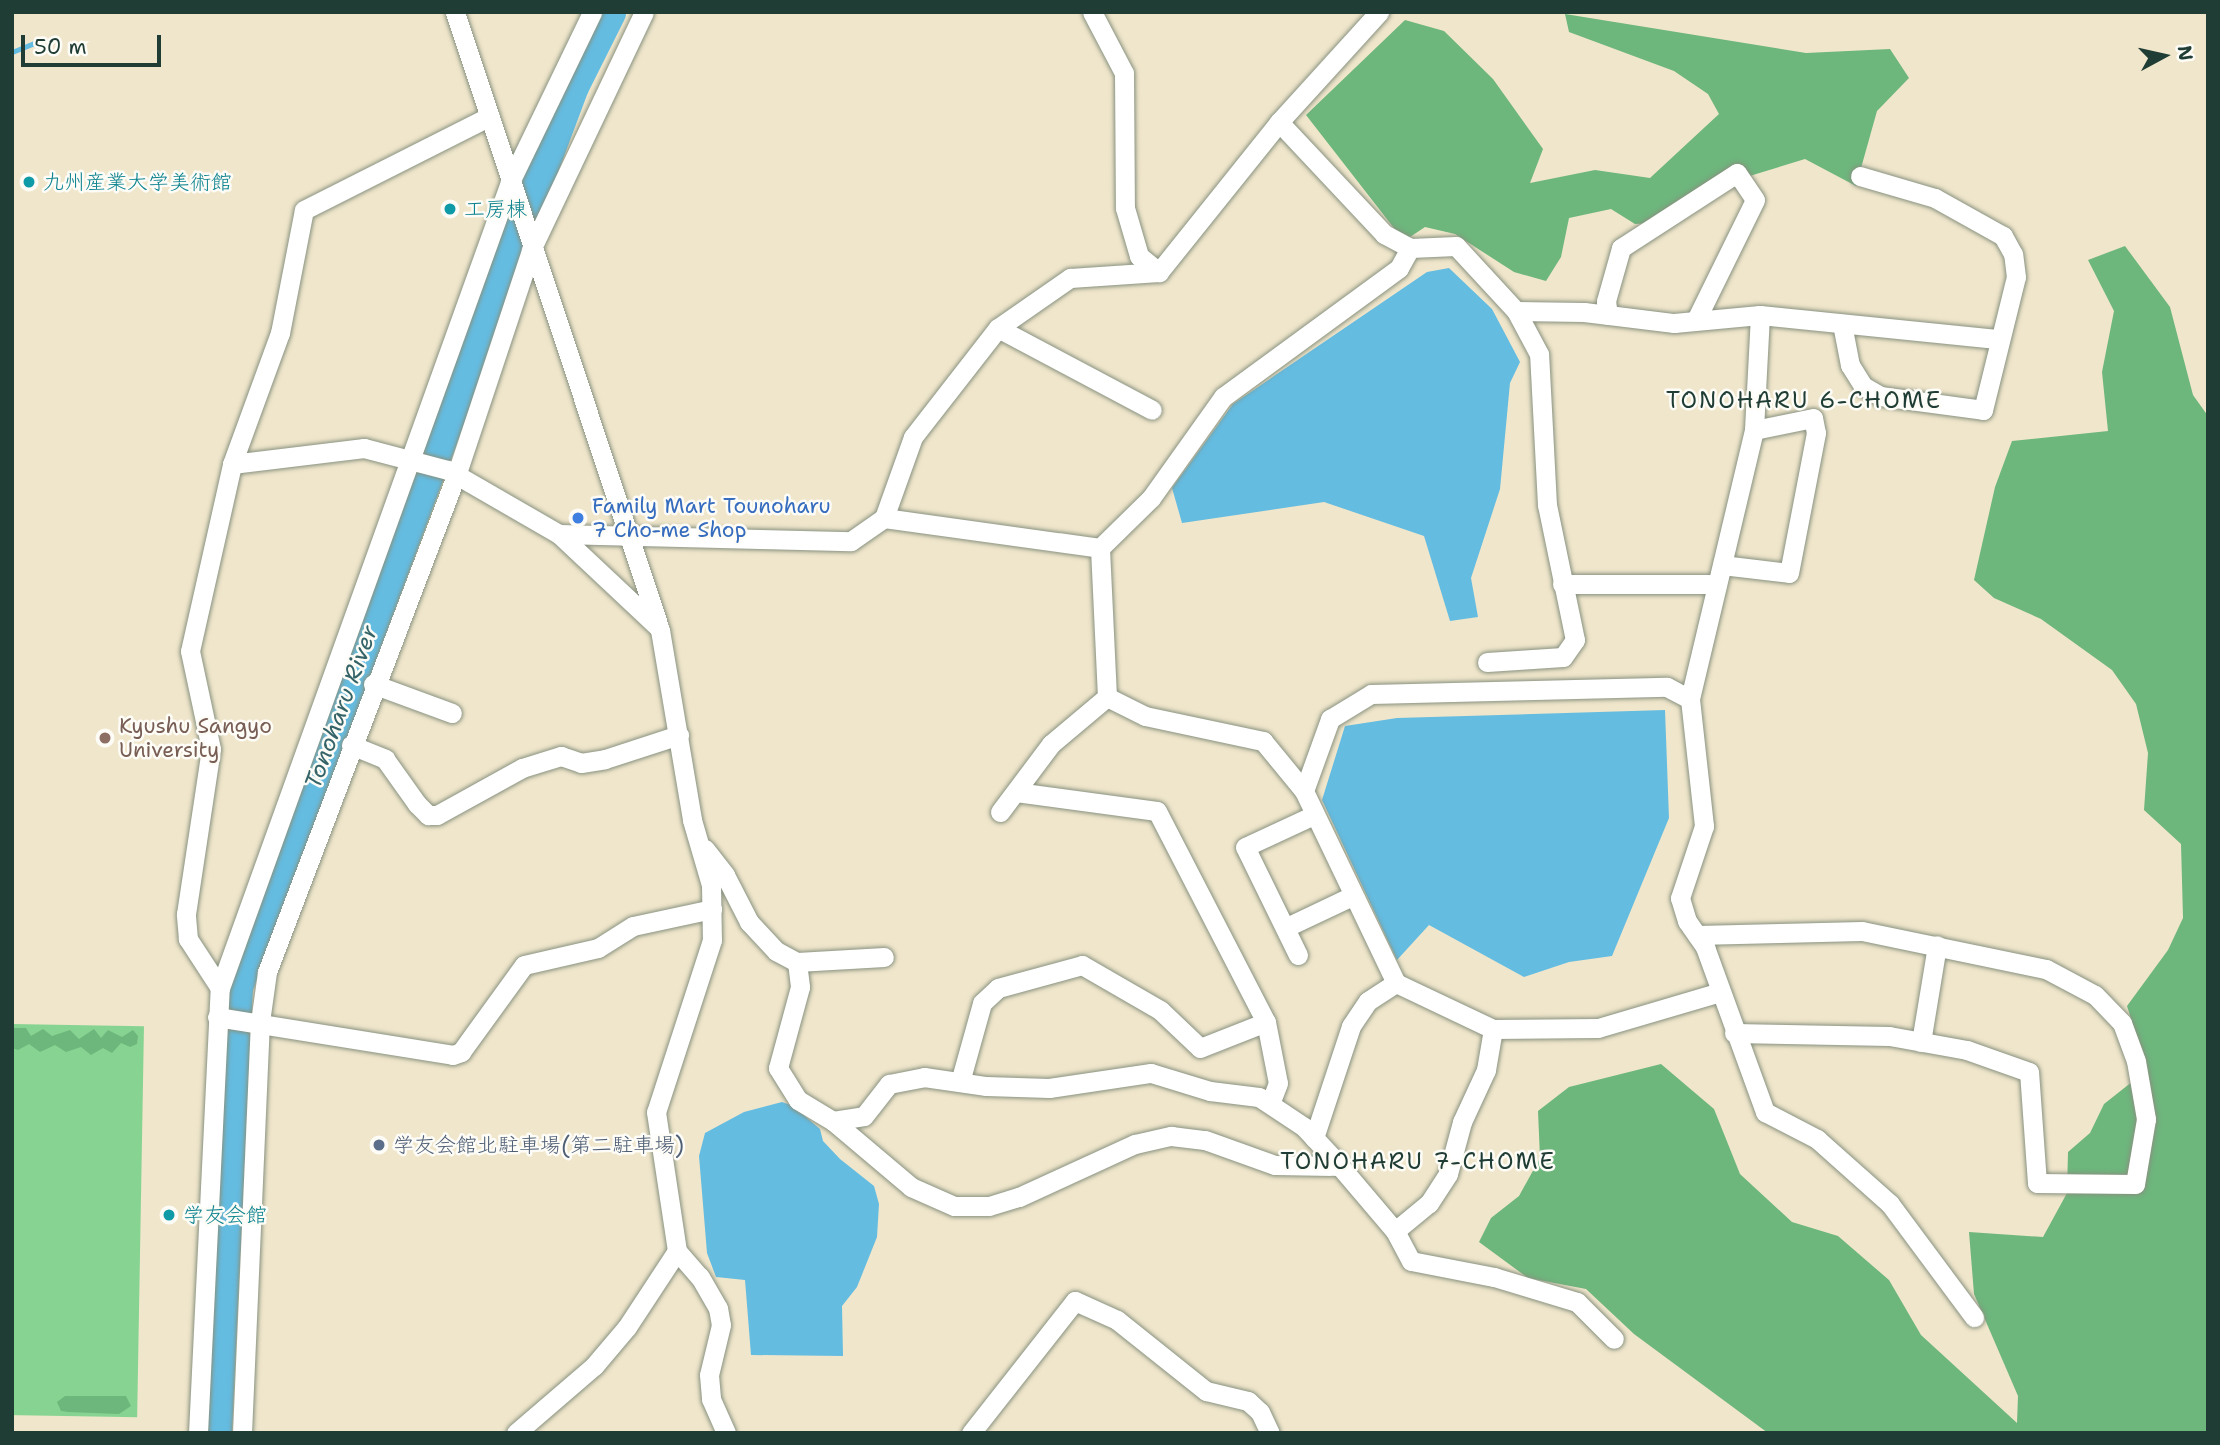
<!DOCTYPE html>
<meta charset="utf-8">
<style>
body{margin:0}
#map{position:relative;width:2220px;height:1445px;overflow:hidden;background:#f0e6cb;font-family:"Shantell Sans","Klee One",sans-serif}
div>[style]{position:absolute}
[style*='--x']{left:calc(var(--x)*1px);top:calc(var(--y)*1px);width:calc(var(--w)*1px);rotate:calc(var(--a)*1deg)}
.green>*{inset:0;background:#87d492;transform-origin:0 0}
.forest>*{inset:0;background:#6db67c}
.water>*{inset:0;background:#64bce1}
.stream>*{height:5px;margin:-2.5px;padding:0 2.5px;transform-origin:2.5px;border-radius:2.5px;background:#64bce1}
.river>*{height:33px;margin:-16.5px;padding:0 16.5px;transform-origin:16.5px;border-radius:16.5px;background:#64bce1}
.roads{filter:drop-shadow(0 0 2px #889280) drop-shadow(0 0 2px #889280)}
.street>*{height:19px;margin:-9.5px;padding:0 9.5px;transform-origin:9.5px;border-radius:9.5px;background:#fff}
.dots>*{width:19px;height:19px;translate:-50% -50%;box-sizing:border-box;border:4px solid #fdfcf7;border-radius:50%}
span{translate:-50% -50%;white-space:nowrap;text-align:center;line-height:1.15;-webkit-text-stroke:5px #fdfcf7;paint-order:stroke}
.culture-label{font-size:21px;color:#0d838f}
.left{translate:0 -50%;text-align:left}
.shop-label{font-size:21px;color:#366cbe}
.education-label{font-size:21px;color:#785e54}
.service-label{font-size:21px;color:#4e5e75}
.neighbourhood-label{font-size:23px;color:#1f3d34;letter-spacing:2px}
.water-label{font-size:23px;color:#346368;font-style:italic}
.frame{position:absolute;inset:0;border:14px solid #1f3d34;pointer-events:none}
.north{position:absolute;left:2129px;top:21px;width:70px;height:70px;-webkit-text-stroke:5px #fdfcf7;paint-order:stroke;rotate:82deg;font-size:19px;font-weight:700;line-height:28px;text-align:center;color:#1f3d34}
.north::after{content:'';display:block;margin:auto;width:24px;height:32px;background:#1f3d34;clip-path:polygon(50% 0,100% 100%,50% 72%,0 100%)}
.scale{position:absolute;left:21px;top:35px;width:140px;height:32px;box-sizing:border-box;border:4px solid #1f3d34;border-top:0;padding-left:9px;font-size:21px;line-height:24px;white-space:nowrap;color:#1f3d34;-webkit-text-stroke:5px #fdfcf7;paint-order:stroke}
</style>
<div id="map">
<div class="green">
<i style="left:12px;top:1024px;width:132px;height:391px;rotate:1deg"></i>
</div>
<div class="forest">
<i style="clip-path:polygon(1565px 14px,1806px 53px,1890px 49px,1909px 78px,1877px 111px,1856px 186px,1805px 159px,1694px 193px,1674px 222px,1635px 224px,1611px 209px,1569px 218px,1561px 257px,1546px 281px,1514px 272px,1455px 234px,1425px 227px,1404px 241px,1306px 115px,1405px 20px,1444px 31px,1493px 79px,1543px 149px,1530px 183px,1595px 170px,1650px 178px,1719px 114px,1708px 94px,1674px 71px,1569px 32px)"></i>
<i style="clip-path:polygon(2125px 246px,2170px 307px,2193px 395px,2208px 416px,2208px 1433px,1768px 1433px,1634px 1334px,1586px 1289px,1528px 1278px,1479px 1242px,1491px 1218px,1519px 1196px,1540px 1158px,1538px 1111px,1569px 1087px,1661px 1064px,1714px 1109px,1740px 1174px,1792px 1222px,1838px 1236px,1889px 1280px,1921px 1335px,2017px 1423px,2018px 1396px,1974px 1294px,1969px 1232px,2043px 1237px,2067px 1193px,2068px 1152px,2090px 1133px,2104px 1104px,2147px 1070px,2127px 1006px,2168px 950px,2183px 918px,2181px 844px,2144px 810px,2148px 753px,2136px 704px,2112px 670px,2041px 619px,1994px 598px,1974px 580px,1995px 487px,2012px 441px,2108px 431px,2102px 372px,2114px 311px,2088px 260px)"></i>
<i style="clip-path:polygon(12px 1028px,26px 1028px,31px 1036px,43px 1029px,52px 1036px,70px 1030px,79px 1039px,94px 1029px,101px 1038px,108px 1030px,122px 1037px,133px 1030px,138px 1036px,137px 1044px,130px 1047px,121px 1043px,112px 1053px,103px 1048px,91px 1055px,81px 1047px,66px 1052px,55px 1045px,40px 1052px,29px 1044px,18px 1050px,12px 1048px)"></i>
<i style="clip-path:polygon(65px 1396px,126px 1396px,131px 1406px,119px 1414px,68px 1412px,61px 1411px,57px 1402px)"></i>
</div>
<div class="water">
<i style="clip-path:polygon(1449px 268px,1492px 309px,1520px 362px,1510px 383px,1500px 489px,1471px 578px,1478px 617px,1450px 621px,1424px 536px,1324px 502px,1182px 523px,1172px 488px,1233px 404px,1427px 272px)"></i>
<i style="clip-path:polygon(1665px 710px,1669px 818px,1612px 956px,1569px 962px,1524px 977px,1429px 925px,1397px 960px,1322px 800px,1345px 726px,1397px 718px)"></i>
<i style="clip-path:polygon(782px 1102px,793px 1106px,820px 1129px,823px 1141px,840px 1159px,874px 1186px,879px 1204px,877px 1237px,857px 1287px,842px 1306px,843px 1356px,751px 1355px,745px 1280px,716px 1277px,707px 1253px,699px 1156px,705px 1133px,744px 1112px)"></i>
</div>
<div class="stream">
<i style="--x:12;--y:52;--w:27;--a:-22"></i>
</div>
<div class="river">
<i style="--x:215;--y:1433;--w:446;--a:-87.3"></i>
<i style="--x:236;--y:987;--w:962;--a:-69.55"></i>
<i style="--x:572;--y:86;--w:83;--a:-63.4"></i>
</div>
<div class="roads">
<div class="street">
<i style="--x:455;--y:12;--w:651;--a:71.65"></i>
<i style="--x:660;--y:630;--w:193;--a:80.4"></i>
<i style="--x:692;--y:820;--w:68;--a:73.7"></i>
<i style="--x:711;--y:885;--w:55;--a:89"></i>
<i style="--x:712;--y:940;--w:181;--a:108"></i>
<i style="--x:656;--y:1112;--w:141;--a:81.4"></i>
<i style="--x:677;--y:1251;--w:35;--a:49"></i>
<i style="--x:700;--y:1277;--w:36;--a:60"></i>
<i style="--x:718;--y:1308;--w:17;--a:80"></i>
<i style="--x:721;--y:1325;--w:51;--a:103.5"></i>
<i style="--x:709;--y:1375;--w:24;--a:85"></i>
<i style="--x:711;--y:1399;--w:37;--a:66"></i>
<i style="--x:1092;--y:12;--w:69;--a:62.3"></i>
<i style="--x:1124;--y:73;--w:135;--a:89.6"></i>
<i style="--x:1125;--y:208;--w:50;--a:73.7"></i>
<i style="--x:1139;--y:256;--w:26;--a:39"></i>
<i style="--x:1279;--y:122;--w:154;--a:46.8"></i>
<i style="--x:1384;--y:234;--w:30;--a:28"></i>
<i style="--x:1608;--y:315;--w:14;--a:-98"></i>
<i style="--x:1606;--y:301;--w:55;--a:-74.2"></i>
<i style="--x:1621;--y:248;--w:138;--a:-32.9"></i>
<i style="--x:1737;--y:173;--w:32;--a:56"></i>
<i style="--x:1755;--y:200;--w:134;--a:116.2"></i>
<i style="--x:1760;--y:315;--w:238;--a:5.8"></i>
<i style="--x:1842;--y:324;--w:42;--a:79"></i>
<i style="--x:1850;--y:365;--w:25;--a:58"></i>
<i style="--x:1863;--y:386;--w:20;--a:30"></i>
<i style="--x:1880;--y:396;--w:104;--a:7.7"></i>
<i style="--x:1983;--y:410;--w:137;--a:-76.1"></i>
<i style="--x:2016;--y:277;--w:23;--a:-97"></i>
<i style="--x:2013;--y:254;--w:21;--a:-119"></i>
<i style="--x:2003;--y:236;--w:78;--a:-150.8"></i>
<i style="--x:1935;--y:198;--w:78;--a:-163.7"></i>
<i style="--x:998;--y:328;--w:174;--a:28"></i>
<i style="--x:232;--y:464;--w:133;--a:-6.9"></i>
<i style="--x:364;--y:448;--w:87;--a:14.7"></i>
<i style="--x:448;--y:470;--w:128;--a:30"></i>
<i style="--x:559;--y:534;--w:137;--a:43.2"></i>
<i style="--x:884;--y:518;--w:218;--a:7.9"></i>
<i style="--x:559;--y:534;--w:292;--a:1.4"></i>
<i style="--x:851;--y:541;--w:40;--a:-34.9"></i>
<i style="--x:884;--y:518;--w:86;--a:-70.3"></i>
<i style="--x:913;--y:437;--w:138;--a:-52.1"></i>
<i style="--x:998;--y:328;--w:88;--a:-34.8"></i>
<i style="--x:1070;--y:278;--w:89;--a:-3.9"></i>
<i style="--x:1159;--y:272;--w:192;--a:-51.3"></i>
<i style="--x:1279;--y:122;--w:149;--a:-47.7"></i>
<i style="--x:1722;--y:565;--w:67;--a:6.8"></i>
<i style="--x:1789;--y:573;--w:143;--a:-79.1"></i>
<i style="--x:1816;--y:433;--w:15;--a:-101"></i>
<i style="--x:1813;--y:418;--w:60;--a:168.5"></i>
<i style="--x:1562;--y:584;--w:155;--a:0"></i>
<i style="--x:1487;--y:662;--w:76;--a:-3.8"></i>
<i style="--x:1563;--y:657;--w:21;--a:-55"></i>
<i style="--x:1575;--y:640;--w:138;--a:-101.7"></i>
<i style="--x:1547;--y:505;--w:151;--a:-93"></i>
<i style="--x:1539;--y:354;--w:49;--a:-118.1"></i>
<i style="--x:373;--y:684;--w:84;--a:20.2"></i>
<i style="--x:1107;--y:697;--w:149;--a:-92.7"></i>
<i style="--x:1100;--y:548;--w:71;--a:-44.4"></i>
<i style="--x:1151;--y:498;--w:124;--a:-54.5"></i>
<i style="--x:1223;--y:397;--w:218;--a:-36.2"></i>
<i style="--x:1399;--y:268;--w:23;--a:-61"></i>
<i style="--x:1410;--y:248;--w:46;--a:-2.5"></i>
<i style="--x:1456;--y:246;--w:88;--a:47.3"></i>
<i style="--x:1516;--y:311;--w:68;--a:0.8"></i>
<i style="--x:1584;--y:312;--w:91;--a:7"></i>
<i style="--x:1674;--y:323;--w:86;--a:-5.3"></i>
<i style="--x:1760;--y:315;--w:115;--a:93"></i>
<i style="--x:1754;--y:430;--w:277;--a:103.4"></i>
<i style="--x:1690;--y:699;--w:128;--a:83.7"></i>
<i style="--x:1704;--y:826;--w:76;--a:108.4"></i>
<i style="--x:1680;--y:898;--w:24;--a:73"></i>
<i style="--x:1687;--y:921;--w:32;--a:55"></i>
<i style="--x:1705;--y:947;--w:176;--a:70"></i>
<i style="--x:1765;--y:1112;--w:59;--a:27.4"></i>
<i style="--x:1817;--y:1139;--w:98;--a:41.7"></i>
<i style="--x:1890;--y:1204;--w:141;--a:53.4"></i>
<i style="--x:1107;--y:697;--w:42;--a:26.6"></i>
<i style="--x:1145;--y:716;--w:121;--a:12"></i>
<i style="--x:1263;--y:741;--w:65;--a:50.6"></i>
<i style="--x:1304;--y:791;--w:213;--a:64.4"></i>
<i style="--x:1396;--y:983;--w:107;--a:25.4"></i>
<i style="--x:1493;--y:1029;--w:42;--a:99.7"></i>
<i style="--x:1486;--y:1070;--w:57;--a:114.8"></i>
<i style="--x:1462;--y:1122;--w:54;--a:105.1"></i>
<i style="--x:1448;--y:1174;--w:35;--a:123"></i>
<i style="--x:1429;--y:1203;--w:44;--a:140.5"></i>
<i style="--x:351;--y:745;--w:37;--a:22"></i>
<i style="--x:385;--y:759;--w:55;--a:54.6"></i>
<i style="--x:417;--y:804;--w:16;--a:45"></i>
<i style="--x:428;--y:815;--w:9;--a:0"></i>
<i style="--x:437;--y:815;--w:97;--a:-28.9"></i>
<i style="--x:522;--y:768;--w:41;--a:-17.1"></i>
<i style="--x:561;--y:756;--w:21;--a:19"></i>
<i style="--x:581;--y:763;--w:24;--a:-9"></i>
<i style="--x:605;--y:759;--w:78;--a:-18"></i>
<i style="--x:1304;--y:791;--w:77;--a:-70.1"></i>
<i style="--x:1330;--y:719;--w:48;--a:-31.4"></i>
<i style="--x:1371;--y:694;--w:296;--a:-1.4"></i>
<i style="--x:1667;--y:687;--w:26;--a:28"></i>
<i style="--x:1016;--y:792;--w:142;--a:7.7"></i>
<i style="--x:1157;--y:811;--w:237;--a:62.7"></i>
<i style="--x:1266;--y:1022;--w:62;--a:78.9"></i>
<i style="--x:1278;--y:1083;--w:22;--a:111"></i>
<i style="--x:1000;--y:812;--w:85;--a:-53.1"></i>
<i style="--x:1051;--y:744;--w:73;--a:-40"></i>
<i style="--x:705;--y:849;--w:33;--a:52"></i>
<i style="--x:725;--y:875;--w:53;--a:62.9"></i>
<i style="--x:749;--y:922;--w:40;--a:47"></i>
<i style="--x:776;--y:951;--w:24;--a:28"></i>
<i style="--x:797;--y:962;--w:87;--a:-3.3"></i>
<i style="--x:1291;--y:925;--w:68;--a:-25.4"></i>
<i style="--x:1697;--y:935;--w:165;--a:-1.4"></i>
<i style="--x:1862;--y:931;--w:188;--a:11.7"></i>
<i style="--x:2046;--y:969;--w:55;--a:28"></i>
<i style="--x:2095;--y:995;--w:39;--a:46"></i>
<i style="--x:2122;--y:1023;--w:40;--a:69.8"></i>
<i style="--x:2136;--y:1061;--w:59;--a:80.2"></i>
<i style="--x:2146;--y:1119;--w:66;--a:99.6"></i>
<i style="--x:2135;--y:1184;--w:98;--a:-179.4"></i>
<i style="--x:2037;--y:1183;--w:111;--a:-94.1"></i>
<i style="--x:2029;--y:1072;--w:66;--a:-160.5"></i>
<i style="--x:1967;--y:1050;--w:79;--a:-169.8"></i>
<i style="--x:1889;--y:1036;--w:155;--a:-178.9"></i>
<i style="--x:1298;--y:955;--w:120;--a:-116.1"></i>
<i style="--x:1245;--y:847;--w:76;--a:-24.9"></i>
<i style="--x:797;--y:962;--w:25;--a:83"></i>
<i style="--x:800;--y:987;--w:84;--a:105.2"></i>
<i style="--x:778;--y:1068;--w:38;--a:58"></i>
<i style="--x:798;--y:1100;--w:41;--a:31"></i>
<i style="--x:833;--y:1121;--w:31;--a:-9"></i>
<i style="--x:864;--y:1116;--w:41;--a:-52"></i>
<i style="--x:889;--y:1084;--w:36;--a:-11"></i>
<i style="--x:924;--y:1077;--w:63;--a:8.3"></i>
<i style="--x:986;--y:1086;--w:63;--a:1.8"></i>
<i style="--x:1049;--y:1088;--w:103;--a:-8.4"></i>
<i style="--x:1151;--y:1073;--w:62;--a:17"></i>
<i style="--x:1210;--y:1091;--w:49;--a:7"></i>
<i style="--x:1259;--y:1097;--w:54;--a:33.7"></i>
<i style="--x:1304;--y:1127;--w:42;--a:46.9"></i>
<i style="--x:1333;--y:1158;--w:96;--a:49.7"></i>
<i style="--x:1395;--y:1231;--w:34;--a:62"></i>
<i style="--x:1411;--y:1261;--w:85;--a:10.9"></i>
<i style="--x:1494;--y:1277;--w:87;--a:16.8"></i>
<i style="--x:1577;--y:1302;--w:52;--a:45"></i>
<i style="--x:220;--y:988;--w:857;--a:-70.21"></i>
<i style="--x:510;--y:182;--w:189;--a:-64.2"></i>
<i style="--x:217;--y:1017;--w:239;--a:9.1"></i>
<i style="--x:453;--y:1055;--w:9;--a:-21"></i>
<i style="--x:461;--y:1052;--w:107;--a:-54.1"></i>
<i style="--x:524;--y:965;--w:76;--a:-12.9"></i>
<i style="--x:598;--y:948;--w:41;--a:-32.2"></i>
<i style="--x:633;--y:926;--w:81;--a:-12.1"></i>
<i style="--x:1493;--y:1029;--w:105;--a:-0.5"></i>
<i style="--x:1598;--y:1028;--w:127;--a:-16.4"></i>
<i style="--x:1921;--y:1042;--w:98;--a:-80.6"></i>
<i style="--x:960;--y:1082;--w:82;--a:-74.4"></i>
<i style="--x:982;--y:1003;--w:22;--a:-43"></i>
<i style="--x:998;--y:988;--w:87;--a:-15.3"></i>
<i style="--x:1082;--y:965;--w:90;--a:30"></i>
<i style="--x:1160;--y:1010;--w:55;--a:43.5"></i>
<i style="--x:1200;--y:1048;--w:71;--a:-21.5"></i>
<i style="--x:833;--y:1121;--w:102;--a:40.2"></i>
<i style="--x:911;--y:1187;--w:47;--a:23.8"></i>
<i style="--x:954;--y:1206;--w:35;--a:0"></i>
<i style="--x:989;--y:1206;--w:31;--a:-17"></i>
<i style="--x:1019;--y:1197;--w:128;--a:-24.6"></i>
<i style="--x:1135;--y:1144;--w:37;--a:-13"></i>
<i style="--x:1171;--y:1136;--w:34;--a:7"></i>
<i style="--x:1205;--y:1140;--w:74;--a:19.7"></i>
<i style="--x:1275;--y:1165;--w:66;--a:0.9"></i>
<i style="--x:1314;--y:1138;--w:118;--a:-71.7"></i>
<i style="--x:1351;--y:1026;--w:30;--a:-56"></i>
<i style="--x:1368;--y:1001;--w:33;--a:-33"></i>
<i style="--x:198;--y:1433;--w:446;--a:-87.2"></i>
<i style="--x:220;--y:988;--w:59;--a:-123.1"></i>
<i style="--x:188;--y:939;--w:25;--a:-95"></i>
<i style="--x:186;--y:914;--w:167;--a:-81.4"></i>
<i style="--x:211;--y:749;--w:100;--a:-102.1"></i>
<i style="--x:190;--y:651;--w:192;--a:-77.3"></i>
<i style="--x:232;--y:464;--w:140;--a:-69.9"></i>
<i style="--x:280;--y:333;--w:125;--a:-79"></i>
<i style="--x:304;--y:210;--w:208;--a:-26.8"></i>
<i style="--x:242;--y:1433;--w:411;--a:-87.5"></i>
<i style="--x:260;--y:1022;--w:50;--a:-82"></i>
<i style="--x:267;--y:972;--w:534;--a:-69.16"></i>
<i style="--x:457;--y:473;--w:235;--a:-71.6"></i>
<i style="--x:531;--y:250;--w:263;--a:-64.6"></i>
<i style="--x:516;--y:1433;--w:103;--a:-40.7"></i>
<i style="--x:594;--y:1366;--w:51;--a:-49.8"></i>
<i style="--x:627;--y:1327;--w:91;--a:-56.7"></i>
<i style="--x:971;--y:1433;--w:168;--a:-51.8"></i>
<i style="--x:1075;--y:1301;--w:46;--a:24.3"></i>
<i style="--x:1117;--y:1320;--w:114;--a:38.6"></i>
<i style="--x:1206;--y:1391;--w:43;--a:13.4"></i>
<i style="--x:1248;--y:1401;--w:16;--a:43"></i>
<i style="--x:1260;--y:1412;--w:23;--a:65"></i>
</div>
</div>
<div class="dots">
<i style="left:29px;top:182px;background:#0f9aa8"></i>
<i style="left:450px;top:209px;background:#0f9aa8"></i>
<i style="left:578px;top:518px;background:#3f7fe0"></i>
<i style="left:105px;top:738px;background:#8d6e63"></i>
<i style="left:379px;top:1145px;background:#5c6f8a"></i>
<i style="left:169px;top:1215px;background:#0f9aa8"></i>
</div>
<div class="culture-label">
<span class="left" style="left:43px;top:182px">九州産業大学美術館</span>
<span class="left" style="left:464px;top:209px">工房棟</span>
<span class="left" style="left:183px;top:1215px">学友会館</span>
</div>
<div class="shop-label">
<span class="left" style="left:592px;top:518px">Family Mart Tounoharu<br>7 Cho-me Shop</span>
</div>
<div class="education-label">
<span class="left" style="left:119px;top:738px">Kyushu Sangyo<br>University</span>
</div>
<div class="service-label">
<span class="left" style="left:393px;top:1145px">学友会館北駐車場(第二駐車場)</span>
</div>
<div class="neighbourhood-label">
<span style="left:1804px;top:400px">TONOHARU 6-CHOME</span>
<span style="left:1418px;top:1161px">TONOHARU 7-CHOME</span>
</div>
<div class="water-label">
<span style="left:341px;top:707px;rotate:-70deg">Tonoharu River</span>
</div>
<div class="frame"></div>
<div class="north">N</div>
<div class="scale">50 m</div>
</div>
